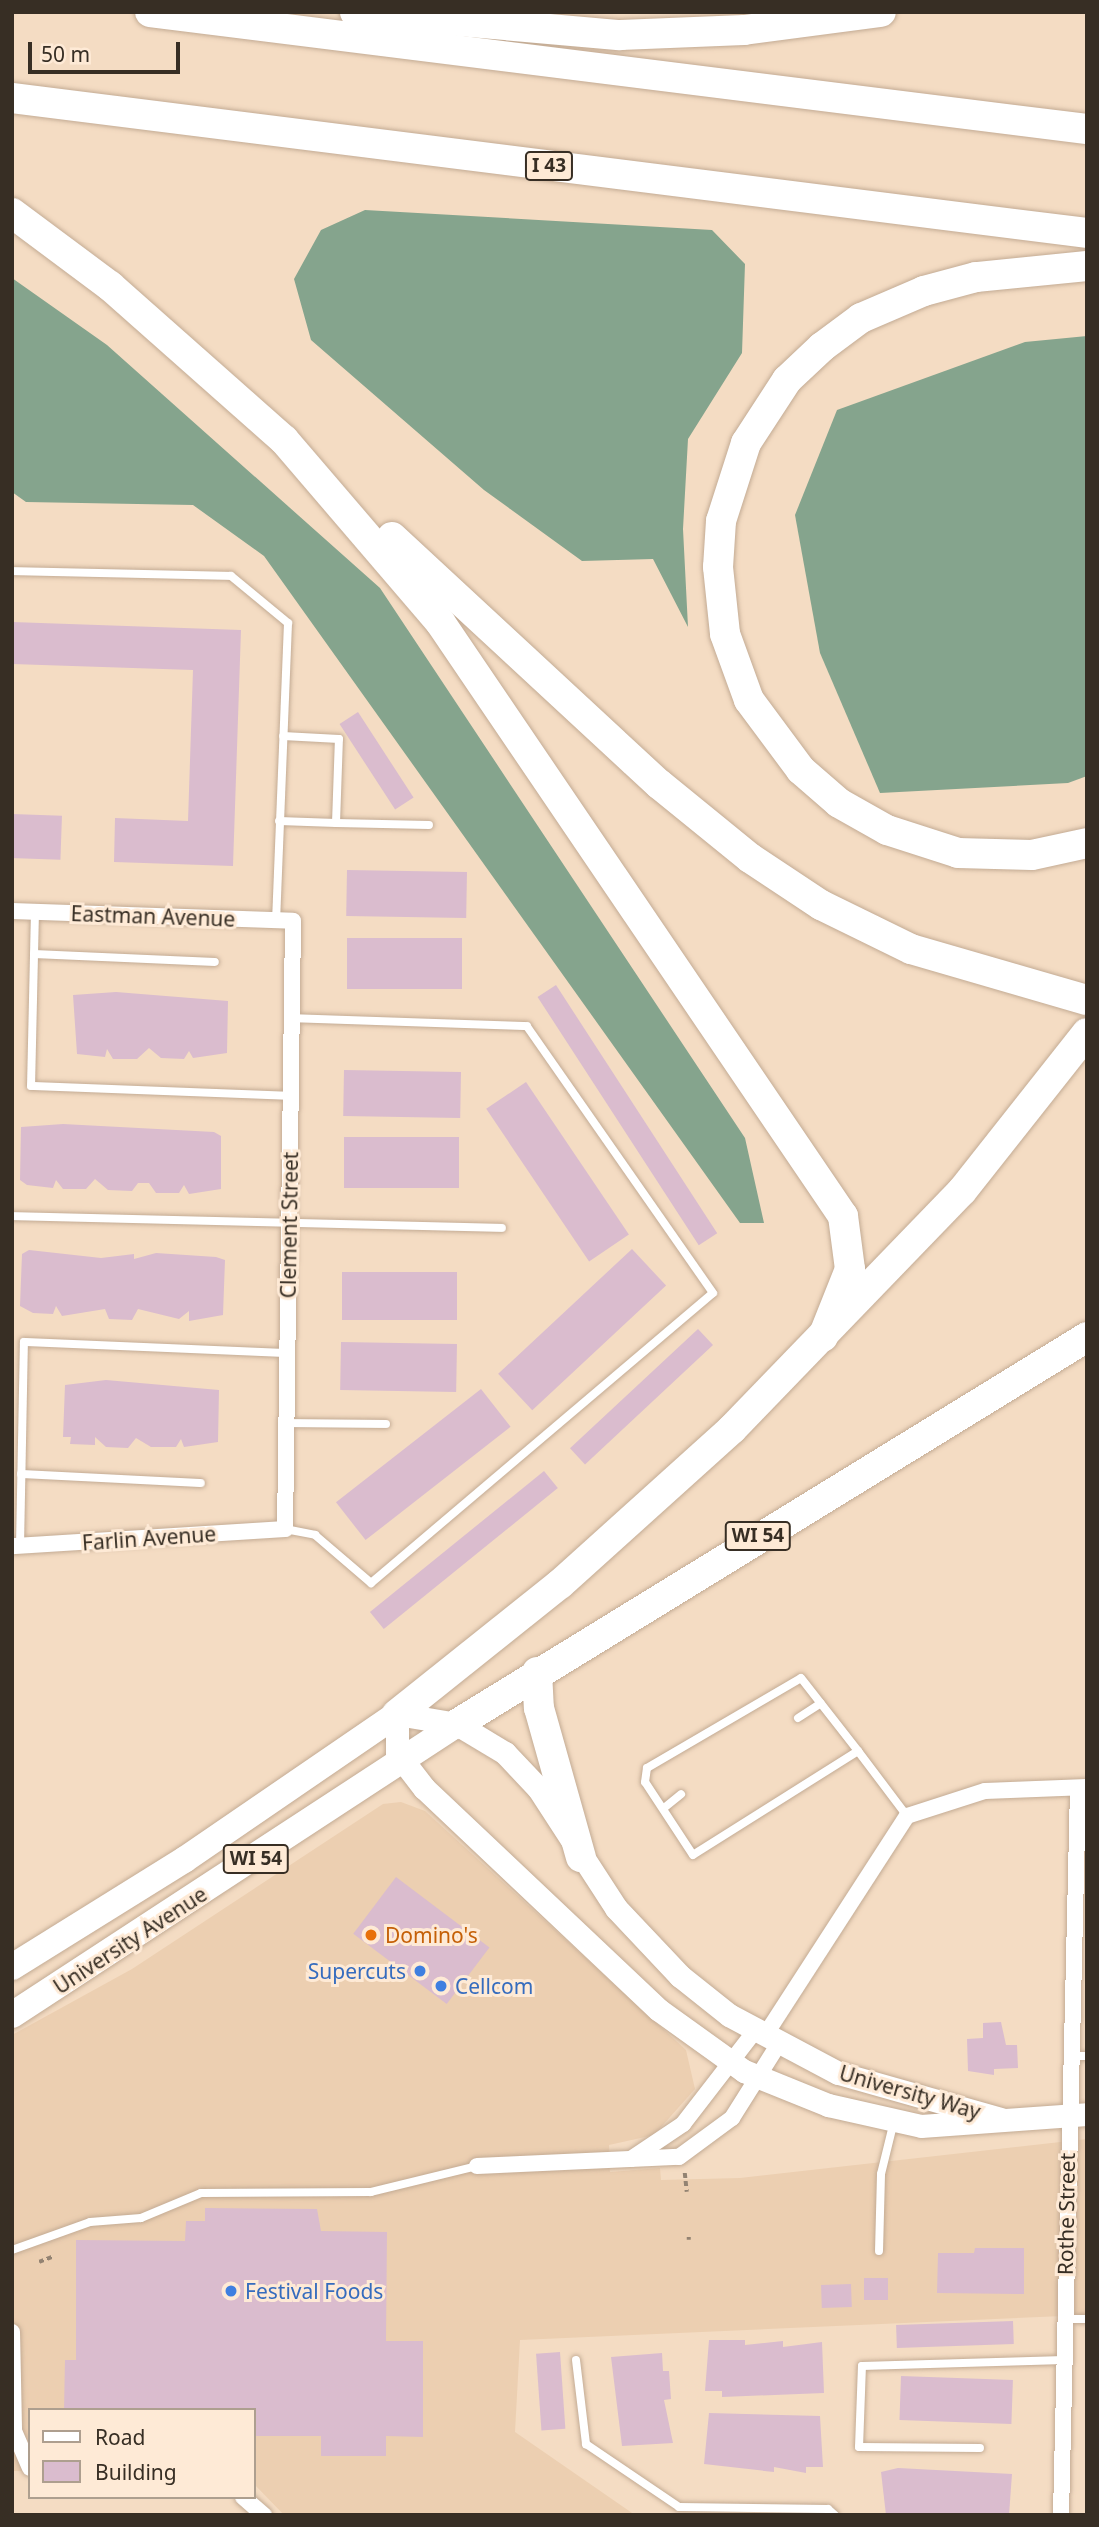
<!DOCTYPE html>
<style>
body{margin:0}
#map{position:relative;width:1099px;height:2527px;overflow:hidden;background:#f4dcc3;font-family:"Noto Sans",sans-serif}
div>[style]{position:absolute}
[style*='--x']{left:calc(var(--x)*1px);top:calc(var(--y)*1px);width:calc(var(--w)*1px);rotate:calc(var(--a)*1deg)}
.built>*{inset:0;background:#eccfb1}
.forest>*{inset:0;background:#85a48d}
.building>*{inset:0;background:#dabcce;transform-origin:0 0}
.path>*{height:3.5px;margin-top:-1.75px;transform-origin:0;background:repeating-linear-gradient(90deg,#938372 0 5px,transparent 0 8.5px)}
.roads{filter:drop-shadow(0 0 2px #c3ab94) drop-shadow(0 0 2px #c3ab94)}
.service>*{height:8px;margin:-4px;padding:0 4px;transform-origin:4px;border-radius:4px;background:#fff}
.minor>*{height:16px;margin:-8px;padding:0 8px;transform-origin:8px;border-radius:8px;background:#fff}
.secondary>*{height:23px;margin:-11.5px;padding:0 11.5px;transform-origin:11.5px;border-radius:11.5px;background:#fff}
.primary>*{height:26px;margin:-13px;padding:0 13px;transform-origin:13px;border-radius:13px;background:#fff}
.motorway>*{height:30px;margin:-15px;padding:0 15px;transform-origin:15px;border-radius:15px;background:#fff}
.dots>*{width:19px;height:19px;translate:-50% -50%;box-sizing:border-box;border:4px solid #feead6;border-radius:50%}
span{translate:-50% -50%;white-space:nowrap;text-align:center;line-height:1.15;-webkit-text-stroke:6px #feead6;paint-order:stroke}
.shield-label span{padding:2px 5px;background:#feead6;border:2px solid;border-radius:5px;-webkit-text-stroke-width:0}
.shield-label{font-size:19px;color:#372e24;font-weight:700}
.street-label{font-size:21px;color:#372e24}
.food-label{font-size:21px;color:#c56008}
.left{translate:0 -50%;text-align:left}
.shop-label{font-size:21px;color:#366cbe}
.right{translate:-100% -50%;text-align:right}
.frame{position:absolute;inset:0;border:14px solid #372e24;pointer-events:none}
.legend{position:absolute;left:28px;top:2408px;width:228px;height:91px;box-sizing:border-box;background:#feead6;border:2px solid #ae9f8f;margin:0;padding:9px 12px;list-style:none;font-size:21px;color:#372e24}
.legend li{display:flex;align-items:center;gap:14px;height:35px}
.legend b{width:35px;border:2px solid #ae9f8f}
.scale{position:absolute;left:28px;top:42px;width:152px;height:32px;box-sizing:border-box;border:4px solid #372e24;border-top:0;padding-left:9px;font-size:21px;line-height:24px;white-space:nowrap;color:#372e24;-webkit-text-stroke:5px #feead6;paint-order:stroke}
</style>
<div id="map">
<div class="built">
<i style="clip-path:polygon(401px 1802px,425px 1811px,686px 2050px,695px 2089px,654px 2135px,609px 2145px,610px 2172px,660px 2168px,661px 2180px,740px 2178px,1087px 2139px,1087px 2373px,1086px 2315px,520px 2340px,515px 2432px,635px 2515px,284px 2515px,254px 2484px,254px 2410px,30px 2410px,30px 2471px,12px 2471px,12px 2035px,132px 1969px,383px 1804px)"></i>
</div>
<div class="forest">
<i style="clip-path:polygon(365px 210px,712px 230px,745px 264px,742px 353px,688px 439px,683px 529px,688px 627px,653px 559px,582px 561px,484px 490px,311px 340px,294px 279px,321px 230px)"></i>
<i style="clip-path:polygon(12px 278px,107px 345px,380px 588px,745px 1138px,764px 1223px,740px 1223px,264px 556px,193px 505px,26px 502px,12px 492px)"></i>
<i style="clip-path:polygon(1087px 336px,1087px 776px,1068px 783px,880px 793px,820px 653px,795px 515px,837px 410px,1025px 342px)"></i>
</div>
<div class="building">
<i style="clip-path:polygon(12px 622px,241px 630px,233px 866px,114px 862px,115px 818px,188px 821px,193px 670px,12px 664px)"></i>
<i style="left:358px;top:712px;width:102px;height:22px;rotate:57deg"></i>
<i style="left:12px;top:814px;width:50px;height:44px;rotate:2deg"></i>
<i style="left:347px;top:870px;width:120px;height:46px;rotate:1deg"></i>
<i style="left:347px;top:938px;width:115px;height:51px"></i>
<i style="left:556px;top:985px;width:296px;height:22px;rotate:57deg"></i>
<i style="clip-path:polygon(116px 992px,228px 1001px,227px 1053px,193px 1058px,189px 1051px,184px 1059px,161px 1058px,149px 1048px,137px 1059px,113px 1059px,107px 1049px,105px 1057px,77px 1054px,73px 995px)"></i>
<i style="left:344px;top:1070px;width:117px;height:46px;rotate:1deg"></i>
<i style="left:526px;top:1082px;width:184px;height:48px;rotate:56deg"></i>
<i style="clip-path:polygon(63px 1124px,214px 1132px,221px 1136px,221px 1189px,189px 1194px,184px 1185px,179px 1193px,156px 1193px,149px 1183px,138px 1183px,132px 1191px,108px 1190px,95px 1179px,86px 1189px,63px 1189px,56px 1180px,53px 1188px,27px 1185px,20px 1180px,21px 1127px)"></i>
<i style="left:344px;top:1137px;width:115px;height:51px"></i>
<i style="left:632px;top:1249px;width:50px;height:183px;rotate:47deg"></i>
<i style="clip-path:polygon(29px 1250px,101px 1258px,134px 1254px,134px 1259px,156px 1253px,216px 1257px,225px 1260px,223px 1315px,189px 1321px,189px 1311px,179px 1319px,138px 1309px,132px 1320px,109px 1319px,105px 1309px,62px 1316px,56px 1306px,53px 1314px,33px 1313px,20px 1306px,22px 1254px)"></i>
<i style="left:342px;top:1272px;width:115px;height:48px"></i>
<i style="left:698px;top:1329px;width:22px;height:175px;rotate:47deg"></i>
<i style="left:341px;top:1342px;width:116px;height:48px;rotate:1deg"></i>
<i style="clip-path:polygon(106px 1380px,219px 1390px,218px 1442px,184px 1447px,181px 1439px,176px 1447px,151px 1447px,136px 1438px,128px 1448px,106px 1447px,95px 1437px,95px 1445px,70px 1444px,71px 1437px,63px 1437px,65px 1385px)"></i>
<i style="left:481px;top:1389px;width:48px;height:184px;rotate:52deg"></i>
<i style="left:544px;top:1471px;width:22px;height:224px;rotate:51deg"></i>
<i style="left:396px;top:1877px;width:117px;height:71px;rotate:37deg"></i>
<i style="clip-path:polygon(1001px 2022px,1006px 2045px,1017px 2045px,1018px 2068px,994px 2069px,994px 2075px,968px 2071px,967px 2039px,983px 2038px,983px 2023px)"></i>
<i style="clip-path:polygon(205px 2208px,317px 2209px,321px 2231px,387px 2232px,386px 2341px,423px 2341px,423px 2437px,386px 2436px,386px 2456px,321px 2456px,321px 2436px,254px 2436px,254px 2410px,64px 2410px,65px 2360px,76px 2360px,76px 2240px,185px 2241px,186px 2221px,205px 2221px)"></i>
<i style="clip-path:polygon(975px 2248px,1024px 2248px,1024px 2294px,937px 2293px,938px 2253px,974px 2253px)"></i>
<i style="left:864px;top:2278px;width:24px;height:22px"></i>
<i style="left:851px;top:2284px;width:23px;height:30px;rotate:88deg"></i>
<i style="left:1013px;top:2321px;width:23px;height:117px;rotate:88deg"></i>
<i style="clip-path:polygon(709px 2340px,745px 2340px,745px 2345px,783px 2341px,783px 2347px,822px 2342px,824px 2393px,722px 2397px,722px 2391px,705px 2391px)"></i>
<i style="left:560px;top:2352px;width:77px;height:24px;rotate:86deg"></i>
<i style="clip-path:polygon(662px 2353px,663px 2371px,669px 2371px,671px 2399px,664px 2400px,673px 2443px,622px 2446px,611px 2357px)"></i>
<i style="left:901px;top:2376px;width:112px;height:44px;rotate:2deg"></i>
<i style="clip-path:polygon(709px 2413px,820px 2416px,823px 2467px,806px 2467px,806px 2473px,774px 2467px,774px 2472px,704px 2464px)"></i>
<i style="clip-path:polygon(898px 2468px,1012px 2474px,1009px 2515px,886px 2515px,881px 2472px)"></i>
</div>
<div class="path">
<i style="--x:685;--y:2173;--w:19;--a:84"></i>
<i style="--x:689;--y:2237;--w:3;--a:90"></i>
<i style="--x:39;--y:2262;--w:14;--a:-21"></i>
</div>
<div class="roads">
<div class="service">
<i style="--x:12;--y:571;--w:219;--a:1.3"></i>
<i style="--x:231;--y:576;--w:74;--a:39.5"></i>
<i style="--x:288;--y:623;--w:298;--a:92.3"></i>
<i style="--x:279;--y:821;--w:57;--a:2"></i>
<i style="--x:336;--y:823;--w:84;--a:-88"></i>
<i style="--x:339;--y:739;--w:56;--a:-176.9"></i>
<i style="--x:336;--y:823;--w:93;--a:1.2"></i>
<i style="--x:35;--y:911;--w:175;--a:91.3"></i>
<i style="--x:31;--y:1086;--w:259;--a:2.2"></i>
<i style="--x:34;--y:954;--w:181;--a:2.5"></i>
<i style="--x:12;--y:1216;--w:490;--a:1.4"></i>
<i style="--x:286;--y:1423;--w:100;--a:0.6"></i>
<i style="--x:21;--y:1474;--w:180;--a:2.9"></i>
<i style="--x:285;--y:1529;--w:31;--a:11"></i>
<i style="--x:315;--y:1535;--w:74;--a:40.6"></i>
<i style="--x:371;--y:1583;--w:448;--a:-40.3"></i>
<i style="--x:713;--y:1293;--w:325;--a:-124.9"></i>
<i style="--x:527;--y:1026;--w:235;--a:-178.1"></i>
<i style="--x:20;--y:1546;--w:204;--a:-88.9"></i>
<i style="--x:24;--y:1342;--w:263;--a:2.4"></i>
<i style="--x:798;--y:1718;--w:27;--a:-33"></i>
<i style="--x:858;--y:1751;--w:195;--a:147.8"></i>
<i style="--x:693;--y:1855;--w:87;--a:-123.3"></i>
<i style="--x:645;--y:1782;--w:14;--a:-82"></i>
<i style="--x:647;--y:1768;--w:178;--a:-30.3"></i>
<i style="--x:801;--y:1678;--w:93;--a:52"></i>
<i style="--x:858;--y:1751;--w:81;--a:53"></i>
<i style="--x:664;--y:1808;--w:22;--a:-39"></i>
<i style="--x:1073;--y:2056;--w:14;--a:0"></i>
<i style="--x:12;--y:2250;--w:83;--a:-19.7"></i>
<i style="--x:90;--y:2222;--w:51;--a:-4.5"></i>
<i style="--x:141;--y:2218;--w:65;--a:-22.6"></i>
<i style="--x:201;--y:2193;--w:170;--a:-0.3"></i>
<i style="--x:371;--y:2192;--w:109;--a:-13.8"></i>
<i style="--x:879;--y:2251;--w:77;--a:-88.5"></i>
<i style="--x:881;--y:2174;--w:55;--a:-76.2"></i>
<i style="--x:1064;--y:2319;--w:23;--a:0"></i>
<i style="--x:576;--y:2360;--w:85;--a:83.2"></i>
<i style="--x:586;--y:2444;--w:112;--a:34.1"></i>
<i style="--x:679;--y:2507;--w:149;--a:0.8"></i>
<i style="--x:828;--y:2509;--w:9;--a:41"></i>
<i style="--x:980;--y:2448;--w:121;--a:-179.5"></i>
<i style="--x:859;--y:2447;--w:81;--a:-87.9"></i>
<i style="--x:862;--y:2366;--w:202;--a:-1.7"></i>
</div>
<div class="minor">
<i style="--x:12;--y:911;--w:281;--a:2"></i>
<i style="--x:293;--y:921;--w:608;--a:90.75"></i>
<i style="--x:285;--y:1529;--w:274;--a:176.4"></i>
<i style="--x:764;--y:2037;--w:263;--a:-57.1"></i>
<i style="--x:907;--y:1816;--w:82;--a:-17.8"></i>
<i style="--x:985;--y:1791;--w:102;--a:-2.2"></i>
<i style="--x:631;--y:2159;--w:63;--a:-33.9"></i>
<i style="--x:683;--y:2124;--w:118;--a:-52.3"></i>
<i style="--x:477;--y:2166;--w:202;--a:-2.6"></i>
<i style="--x:679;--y:2157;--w:66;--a:-36.3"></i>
<i style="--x:732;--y:2118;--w:86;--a:-57.8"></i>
<i style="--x:12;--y:2332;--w:99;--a:88.8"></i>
<i style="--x:14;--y:2431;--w:40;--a:66.6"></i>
<i style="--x:243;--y:2497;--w:28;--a:41"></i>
<i style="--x:1061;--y:2515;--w:727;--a:-88.66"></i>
</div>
<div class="secondary">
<i style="--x:1001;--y:2119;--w:169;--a:-164.2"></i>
<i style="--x:838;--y:2073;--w:123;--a:-152"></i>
<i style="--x:729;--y:2015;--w:63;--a:-141.5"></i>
<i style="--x:680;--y:1976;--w:93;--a:-133.3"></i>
<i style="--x:616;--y:1908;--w:143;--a:-123"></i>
<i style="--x:538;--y:1788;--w:48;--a:-133.3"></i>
<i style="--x:505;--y:1753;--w:56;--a:-148.9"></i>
<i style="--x:457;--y:1724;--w:61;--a:-170.5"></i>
<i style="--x:397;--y:1714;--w:39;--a:90"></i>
<i style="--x:397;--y:1753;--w:44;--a:52.4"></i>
<i style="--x:424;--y:1788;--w:323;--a:43.4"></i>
<i style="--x:659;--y:2010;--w:105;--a:35.7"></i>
<i style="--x:744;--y:2071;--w:91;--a:22"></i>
<i style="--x:828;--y:2105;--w:95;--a:12.7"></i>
<i style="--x:921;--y:2126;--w:166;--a:-4.1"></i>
</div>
<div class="primary">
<i style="--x:12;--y:1967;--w:203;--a:-31.9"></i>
<i style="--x:184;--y:1860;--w:258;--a:-34.4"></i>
<i style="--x:12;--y:2015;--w:532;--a:-33.18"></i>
</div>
<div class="motorway">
<i style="--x:150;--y:12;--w:944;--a:7.12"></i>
<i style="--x:355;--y:12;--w:266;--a:5"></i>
<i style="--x:620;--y:35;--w:124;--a:-2.3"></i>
<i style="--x:744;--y:30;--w:138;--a:-7.5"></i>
<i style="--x:12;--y:98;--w:1083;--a:7.16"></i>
<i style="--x:12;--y:213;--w:122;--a:36.7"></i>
<i style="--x:110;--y:286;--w:232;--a:41.5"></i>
<i style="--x:284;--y:440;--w:240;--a:49.4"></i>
<i style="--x:440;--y:622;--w:718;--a:55.85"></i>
<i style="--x:843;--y:1216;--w:53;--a:82.5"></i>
<i style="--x:850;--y:1269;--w:73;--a:111.7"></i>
<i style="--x:1087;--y:266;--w:112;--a:174.3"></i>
<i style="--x:976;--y:277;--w:54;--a:164.9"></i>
<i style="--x:924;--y:291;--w:69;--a:156.8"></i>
<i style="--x:861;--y:318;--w:49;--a:143.4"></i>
<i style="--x:822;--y:347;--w:48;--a:136.7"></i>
<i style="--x:787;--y:380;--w:75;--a:123.1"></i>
<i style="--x:746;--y:443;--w:82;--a:107.8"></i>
<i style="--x:721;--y:521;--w:46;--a:93.7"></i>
<i style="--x:718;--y:567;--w:67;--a:84"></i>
<i style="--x:725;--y:634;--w:70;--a:70"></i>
<i style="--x:749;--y:700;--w:87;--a:53.4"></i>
<i style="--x:801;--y:770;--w:50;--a:41"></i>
<i style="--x:839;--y:803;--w:55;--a:29.4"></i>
<i style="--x:887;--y:830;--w:75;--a:17.9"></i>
<i style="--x:958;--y:853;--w:74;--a:1.5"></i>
<i style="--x:1032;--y:855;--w:56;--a:-12.3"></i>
<i style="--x:392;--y:537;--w:364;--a:42.8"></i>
<i style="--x:659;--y:784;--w:117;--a:39.1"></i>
<i style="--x:750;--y:858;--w:85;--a:33.5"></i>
<i style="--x:821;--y:905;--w:100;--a:26.1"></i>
<i style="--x:911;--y:949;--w:183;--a:16.2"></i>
<i style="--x:537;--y:1672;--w:36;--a:87"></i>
<i style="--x:539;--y:1708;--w:155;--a:74.3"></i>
<i style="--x:397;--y:1714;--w:208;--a:-38.6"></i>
<i style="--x:560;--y:1584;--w:232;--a:-42"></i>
<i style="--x:732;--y:1429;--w:331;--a:-46"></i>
<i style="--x:962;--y:1191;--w:201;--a:-51.7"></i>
<i style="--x:457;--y:1724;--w:739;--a:-31.56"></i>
</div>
</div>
<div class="dots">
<i style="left:371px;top:1935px;background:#e8710a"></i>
<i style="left:420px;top:1971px;background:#3f7fe0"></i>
<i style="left:441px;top:1986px;background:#3f7fe0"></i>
<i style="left:231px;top:2291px;background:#3f7fe0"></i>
</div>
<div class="shield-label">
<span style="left:549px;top:166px">I 43</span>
<span style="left:758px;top:1536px">WI 54</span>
<span style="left:256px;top:1859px">WI 54</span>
</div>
<div class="street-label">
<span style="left:153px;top:916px;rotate:2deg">Eastman Avenue</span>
<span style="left:289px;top:1225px;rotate:-89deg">Clement Street</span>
<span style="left:149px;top:1538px;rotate:-4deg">Farlin Avenue</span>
<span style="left:130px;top:1940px;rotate:-33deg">University Avenue</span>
<span style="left:910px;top:2092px;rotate:16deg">University Way</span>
<span style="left:1066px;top:2214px;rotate:-89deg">Rothe Street</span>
</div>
<div class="food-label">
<span class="left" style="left:385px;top:1935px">Domino's</span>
</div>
<div class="shop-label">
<span class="right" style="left:406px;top:1971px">Supercuts</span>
<span class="left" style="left:455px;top:1986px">Cellcom</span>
<span class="left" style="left:245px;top:2291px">Festival Foods</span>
</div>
<div class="frame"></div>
<ul class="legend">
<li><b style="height:9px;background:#fff"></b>Road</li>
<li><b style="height:19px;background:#dabcce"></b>Building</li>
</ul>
<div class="scale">50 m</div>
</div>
